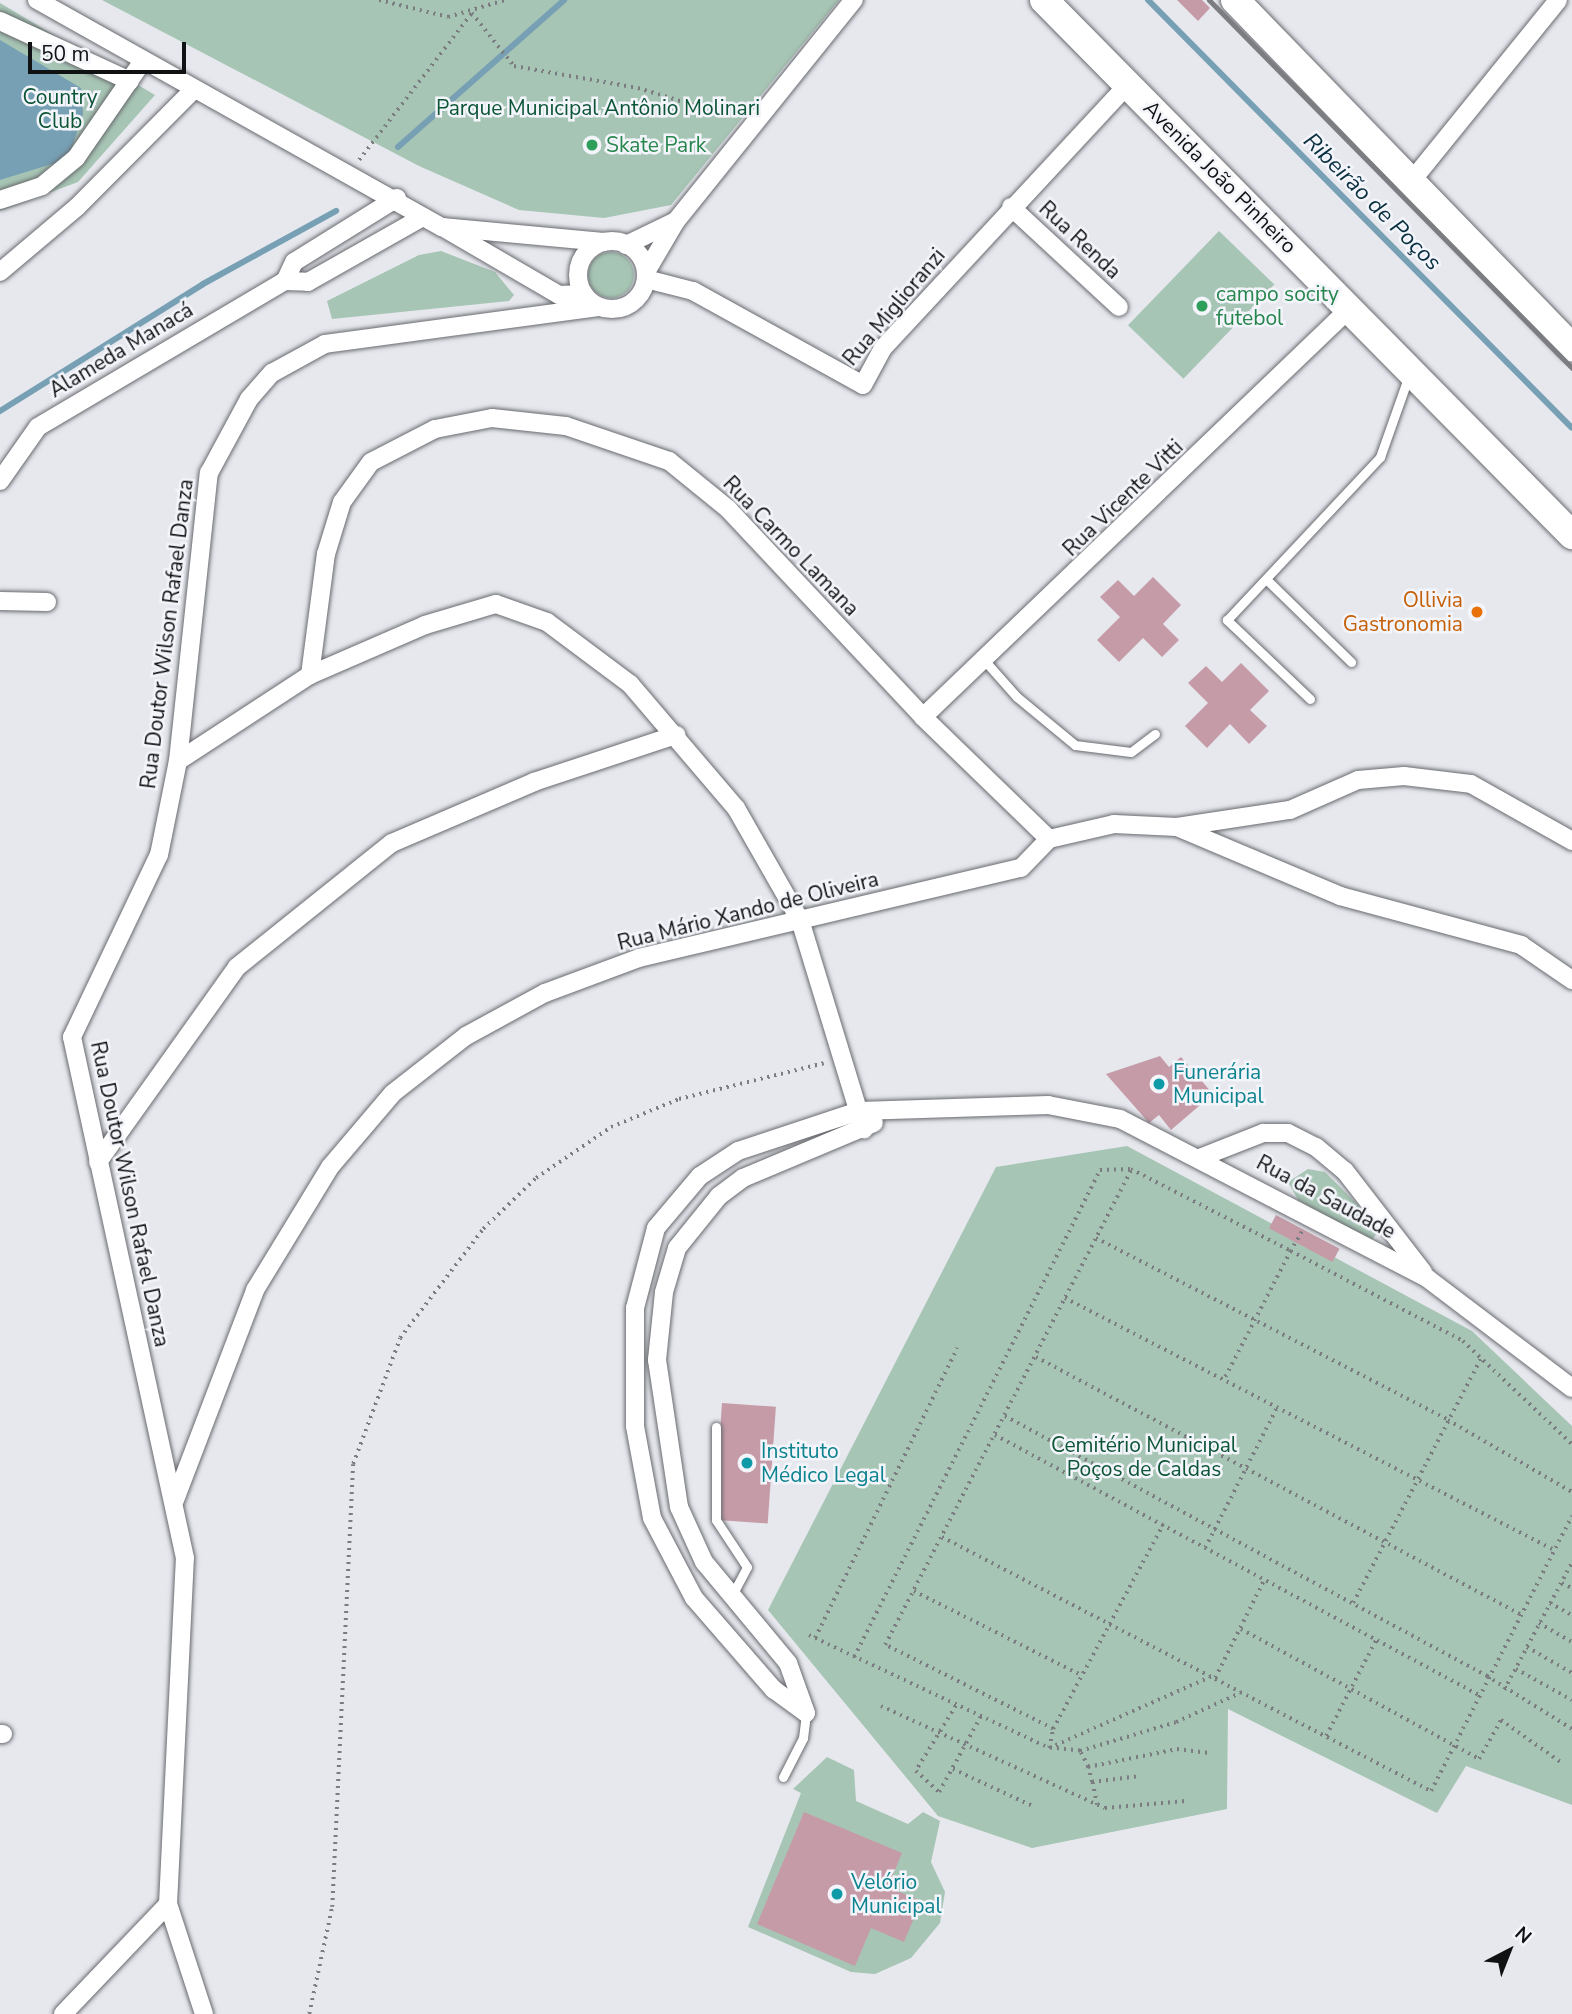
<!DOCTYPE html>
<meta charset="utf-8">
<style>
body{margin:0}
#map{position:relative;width:1572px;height:2014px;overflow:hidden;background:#e6e8ee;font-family:"Nunito Sans",sans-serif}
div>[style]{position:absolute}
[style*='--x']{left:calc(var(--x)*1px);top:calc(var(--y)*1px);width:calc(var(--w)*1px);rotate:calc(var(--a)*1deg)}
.green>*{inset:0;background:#a7c5b4;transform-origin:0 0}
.round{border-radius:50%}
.water>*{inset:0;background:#77a0b5}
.stream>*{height:6px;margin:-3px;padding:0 3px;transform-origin:3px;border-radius:3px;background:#77a0b5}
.building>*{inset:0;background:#c69ba8;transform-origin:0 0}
.path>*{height:3.5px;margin-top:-1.75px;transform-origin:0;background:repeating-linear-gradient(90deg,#7b7c80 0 2px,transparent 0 7px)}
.roads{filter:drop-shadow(0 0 2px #686a6f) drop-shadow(0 0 2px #686a6f)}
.service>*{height:9px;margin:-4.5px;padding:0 4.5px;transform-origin:4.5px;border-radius:4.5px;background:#fff}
.minor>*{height:18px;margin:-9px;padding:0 9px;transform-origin:9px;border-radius:9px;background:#fff}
.minor>.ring{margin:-9px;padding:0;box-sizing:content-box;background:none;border:18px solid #fff;border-radius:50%}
.primary>*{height:28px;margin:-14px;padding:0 14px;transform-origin:14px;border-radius:14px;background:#fff}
.rail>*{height:5px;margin:-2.5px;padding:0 2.5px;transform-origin:2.5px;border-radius:2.5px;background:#7c7d81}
.dots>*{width:19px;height:19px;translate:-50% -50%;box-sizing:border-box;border:4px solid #f3f5fb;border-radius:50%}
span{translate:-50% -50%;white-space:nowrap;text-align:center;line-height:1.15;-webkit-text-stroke:5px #f3f5fb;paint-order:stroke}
.park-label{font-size:21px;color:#0d5537}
.leisure-label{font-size:21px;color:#27864d}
.left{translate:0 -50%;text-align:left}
.street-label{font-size:21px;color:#101112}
.food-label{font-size:21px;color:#c56008}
.right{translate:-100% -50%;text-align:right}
.culture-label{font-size:21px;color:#0d838f}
.water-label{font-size:23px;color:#092f3f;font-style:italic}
.north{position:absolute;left:1474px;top:1916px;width:70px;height:70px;-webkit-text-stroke:5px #f3f5fb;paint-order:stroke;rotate:42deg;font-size:19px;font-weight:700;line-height:28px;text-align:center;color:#101112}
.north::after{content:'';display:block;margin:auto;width:24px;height:32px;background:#101112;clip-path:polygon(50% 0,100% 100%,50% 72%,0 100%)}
.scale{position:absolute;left:28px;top:42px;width:158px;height:32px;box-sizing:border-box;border:4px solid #101112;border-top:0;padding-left:9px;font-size:21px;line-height:24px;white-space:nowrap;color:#101112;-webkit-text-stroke:5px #f3f5fb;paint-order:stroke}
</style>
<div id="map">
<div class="green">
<i style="clip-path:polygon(102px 0,839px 0,671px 205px,604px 218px,519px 210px,419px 166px)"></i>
<i style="clip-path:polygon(0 3px,155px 95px,78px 182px,0 211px)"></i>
<i style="left:1219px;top:231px;width:77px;height:131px;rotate:44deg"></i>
<i style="clip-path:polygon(441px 251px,495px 272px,514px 295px,509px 301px,332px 319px,327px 301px,419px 255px)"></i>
<i class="round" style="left:588px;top:252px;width:46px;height:46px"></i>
<i style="clip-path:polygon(1127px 1146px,1472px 1331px,1572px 1426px,1572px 1805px,1466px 1766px,1437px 1813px,1228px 1709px,1227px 1809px,1032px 1848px,938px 1816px,768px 1610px,996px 1167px)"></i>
<i style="clip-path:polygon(1308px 1169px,1325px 1172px,1367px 1214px,1379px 1231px,1371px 1241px,1298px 1200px,1288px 1182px)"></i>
<i style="clip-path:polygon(827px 1757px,854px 1770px,856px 1801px,908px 1824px,923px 1812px,940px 1821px,931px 1862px,945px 1892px,940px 1923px,911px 1958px,875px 1974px,851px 1972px,748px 1927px,801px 1793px,793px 1789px)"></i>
</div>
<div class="water">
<i style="clip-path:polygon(0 40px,81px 88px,83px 114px,68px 159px,0 180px)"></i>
</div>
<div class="stream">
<i style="--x:1148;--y:0;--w:602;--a:45.27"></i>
<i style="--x:398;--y:147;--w:222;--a:-41.5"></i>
<i style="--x:0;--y:411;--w:239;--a:-32"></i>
<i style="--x:203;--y:284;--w:152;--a:-28.8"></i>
</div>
<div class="building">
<i style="clip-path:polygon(1177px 0,1202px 0,1210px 8px,1198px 21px)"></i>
<i style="clip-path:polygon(1153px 577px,1181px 605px,1163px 624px,1179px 640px,1162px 657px,1143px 638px,1119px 662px,1097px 640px,1120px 617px,1100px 597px,1118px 580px,1134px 596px)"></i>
<i style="clip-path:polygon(1241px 663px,1269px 691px,1250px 710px,1267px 726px,1249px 744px,1230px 724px,1207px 748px,1185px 726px,1208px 703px,1188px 683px,1206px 666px,1222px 682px)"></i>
<i style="clip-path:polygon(1160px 1056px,1169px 1067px,1181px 1057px,1213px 1094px,1171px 1130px,1159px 1115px,1149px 1123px,1106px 1074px)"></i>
<i style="left:1276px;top:1215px;width:72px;height:15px;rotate:28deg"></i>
<i style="left:722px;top:1403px;width:54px;height:117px;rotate:4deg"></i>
<i style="clip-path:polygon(804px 1812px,902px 1853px,888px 1887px,921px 1901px,904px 1942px,871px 1928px,855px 1966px,757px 1924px)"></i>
</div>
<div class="path">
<i style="--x:379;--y:0;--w:71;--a:13.8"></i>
<i style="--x:448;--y:17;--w:59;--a:-16.6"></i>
<i style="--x:359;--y:160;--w:185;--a:-52.5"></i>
<i style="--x:472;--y:13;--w:68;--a:51.6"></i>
<i style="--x:514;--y:66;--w:126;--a:10.1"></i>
<i style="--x:638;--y:88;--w:69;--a:16.9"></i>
<i style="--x:1302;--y:1232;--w:22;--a:120"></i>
<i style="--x:1291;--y:1251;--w:194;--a:27.6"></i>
<i style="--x:1463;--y:1341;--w:150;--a:43.4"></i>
<i style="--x:1096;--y:1238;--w:396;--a:27.3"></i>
<i style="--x:1448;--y:1420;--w:143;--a:30.1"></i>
<i style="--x:1065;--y:1298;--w:550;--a:27.26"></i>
<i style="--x:1036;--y:1357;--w:548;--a:27.97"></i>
<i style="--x:1005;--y:1416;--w:548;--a:28.34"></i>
<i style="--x:1487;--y:1676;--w:100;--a:31.9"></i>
<i style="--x:995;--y:1435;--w:552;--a:28.24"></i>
<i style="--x:942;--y:1537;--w:551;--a:27.45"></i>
<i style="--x:1431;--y:1791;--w:309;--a:-62.9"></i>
<i style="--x:1205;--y:1548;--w:158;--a:-62.9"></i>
<i style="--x:1562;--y:1583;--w:11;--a:27"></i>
<i style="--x:914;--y:1591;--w:187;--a:26.7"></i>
<i style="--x:1353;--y:1603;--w:276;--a:-62.4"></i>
<i style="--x:1550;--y:1603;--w:25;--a:29"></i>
<i style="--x:1539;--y:1623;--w:38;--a:30"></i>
<i style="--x:1241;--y:1629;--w:271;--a:28.6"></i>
<i style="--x:1479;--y:1759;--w:45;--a:-60.6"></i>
<i style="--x:1501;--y:1720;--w:75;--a:35.2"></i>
<i style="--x:809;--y:1635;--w:265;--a:25.2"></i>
<i style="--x:1049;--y:1748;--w:178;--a:-23.8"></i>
<i style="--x:815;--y:1638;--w:323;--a:-63.9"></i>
<i style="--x:1527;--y:1647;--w:52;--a:30"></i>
<i style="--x:854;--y:1657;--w:546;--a:-63.2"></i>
<i style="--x:1100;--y:1170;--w:31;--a:-2"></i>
<i style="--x:1131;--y:1169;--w:180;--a:27.1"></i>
<i style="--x:1291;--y:1251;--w:145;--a:117.4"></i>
<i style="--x:1516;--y:1669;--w:64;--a:29"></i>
<i style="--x:1215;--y:1678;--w:110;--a:-63.4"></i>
<i style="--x:1504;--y:1690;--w:145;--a:-62"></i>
<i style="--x:881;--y:1706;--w:246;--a:24.5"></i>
<i style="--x:1105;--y:1808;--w:81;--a:-4.9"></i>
<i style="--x:956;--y:1706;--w:76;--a:121.6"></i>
<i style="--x:916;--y:1771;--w:31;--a:42"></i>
<i style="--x:939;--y:1792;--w:87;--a:-61.1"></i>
<i style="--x:1053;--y:1729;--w:188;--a:-153.4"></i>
<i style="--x:885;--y:1645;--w:535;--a:-62.62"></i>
<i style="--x:1326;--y:1736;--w:108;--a:-62.5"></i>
<i style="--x:1080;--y:1751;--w:31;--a:-174"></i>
<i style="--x:1049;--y:1748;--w:19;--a:-78"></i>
<i style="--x:1053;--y:1729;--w:232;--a:-61.7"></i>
<i style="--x:1088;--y:1767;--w:18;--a:-117"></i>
<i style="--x:1080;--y:1751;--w:100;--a:-16.8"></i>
<i style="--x:1176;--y:1722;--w:72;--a:-24.4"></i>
<i style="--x:953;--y:1769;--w:90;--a:24.9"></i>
<i style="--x:1092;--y:1782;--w:16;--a:-105"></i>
<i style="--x:1088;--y:1767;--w:91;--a:-11.4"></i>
<i style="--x:1177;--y:1749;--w:32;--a:7"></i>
<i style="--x:1097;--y:1805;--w:24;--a:-102"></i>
<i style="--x:1092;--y:1782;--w:48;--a:-7.1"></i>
<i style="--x:309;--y:2014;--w:109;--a:-77.9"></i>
<i style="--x:332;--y:1907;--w:443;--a:-87.3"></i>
<i style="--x:353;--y:1464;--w:134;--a:-69.5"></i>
<i style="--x:400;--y:1338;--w:137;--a:-52.7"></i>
<i style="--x:483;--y:1229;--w:74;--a:-43.9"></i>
<i style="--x:536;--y:1178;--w:91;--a:-34.2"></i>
<i style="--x:611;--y:1127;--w:74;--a:-22.4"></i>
<i style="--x:679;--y:1099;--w:149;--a:-13.9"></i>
</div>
<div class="roads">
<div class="service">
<i style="--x:1266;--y:579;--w:119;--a:44.3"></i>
<i style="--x:985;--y:661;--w:48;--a:48.4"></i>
<i style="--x:1017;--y:697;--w:75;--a:39.6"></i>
<i style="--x:1075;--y:745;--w:56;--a:7.1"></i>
<i style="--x:1131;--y:752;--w:30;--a:-37"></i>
<i style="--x:1310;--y:699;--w:115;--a:-136.4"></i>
<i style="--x:1227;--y:620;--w:224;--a:-46.8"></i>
<i style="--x:1380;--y:457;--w:87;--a:-70.5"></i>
<i style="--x:716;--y:1427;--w:93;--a:90"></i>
<i style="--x:716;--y:1520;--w:56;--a:56.6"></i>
<i style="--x:747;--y:1567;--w:32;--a:118"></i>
<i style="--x:783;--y:1777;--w:44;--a:-62.9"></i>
<i style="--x:803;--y:1738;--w:25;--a:-83"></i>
</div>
<div class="minor">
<i style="--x:37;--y:0;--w:464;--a:29.3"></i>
<i style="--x:0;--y:21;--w:143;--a:24.8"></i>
<i style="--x:1410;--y:183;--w:235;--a:-51"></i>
<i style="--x:397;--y:198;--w:121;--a:148.1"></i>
<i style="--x:294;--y:262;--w:21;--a:115"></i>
<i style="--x:285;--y:281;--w:23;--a:2"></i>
<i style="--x:308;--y:282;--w:132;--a:-29.5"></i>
<i style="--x:0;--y:200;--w:44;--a:-18.4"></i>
<i style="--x:42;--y:186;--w:44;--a:-39.5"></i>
<i style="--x:76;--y:158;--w:118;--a:-55.4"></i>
<i style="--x:1011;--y:207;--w:147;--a:42.8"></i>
<i style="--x:676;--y:221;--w:284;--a:-51.2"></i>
<i class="ring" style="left:578px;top:241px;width:50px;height:50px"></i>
<i style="--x:626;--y:245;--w:55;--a:-25.6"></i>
<i style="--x:676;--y:221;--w:59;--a:120.5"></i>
<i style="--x:0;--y:272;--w:101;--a:-40.2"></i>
<i style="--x:77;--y:207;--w:163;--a:-45.2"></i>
<i style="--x:646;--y:279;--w:49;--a:14.3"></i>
<i style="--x:693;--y:291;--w:194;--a:28.9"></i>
<i style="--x:863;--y:385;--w:42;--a:-61.6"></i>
<i style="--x:883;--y:348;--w:359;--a:-47.1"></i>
<i style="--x:584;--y:294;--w:25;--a:178"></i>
<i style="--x:559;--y:295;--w:135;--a:-149.8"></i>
<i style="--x:442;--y:227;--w:162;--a:5.3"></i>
<i style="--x:0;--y:481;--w:66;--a:-54.9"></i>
<i style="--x:38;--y:427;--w:287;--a:-30.6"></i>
<i style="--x:0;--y:601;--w:47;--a:1.2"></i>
<i style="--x:310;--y:675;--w:122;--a:-82.5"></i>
<i style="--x:326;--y:554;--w:54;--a:-72.9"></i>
<i style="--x:342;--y:502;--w:49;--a:-54.1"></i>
<i style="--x:371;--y:462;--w:72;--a:-27.3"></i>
<i style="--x:435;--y:429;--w:58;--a:-10.9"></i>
<i style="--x:492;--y:418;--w:74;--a:6.2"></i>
<i style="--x:566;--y:426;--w:109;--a:18.8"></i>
<i style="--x:669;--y:461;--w:76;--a:39.1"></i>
<i style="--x:728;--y:509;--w:285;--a:46.8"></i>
<i style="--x:923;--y:717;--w:175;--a:44.1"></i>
<i style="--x:923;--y:717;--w:591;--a:-43.77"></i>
<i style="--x:178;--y:761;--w:158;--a:-33.1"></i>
<i style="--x:310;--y:675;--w:125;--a:-23.5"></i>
<i style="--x:425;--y:625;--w:74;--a:-16.5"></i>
<i style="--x:496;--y:604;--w:54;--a:19.4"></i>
<i style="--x:547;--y:622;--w:104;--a:36.8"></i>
<i style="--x:630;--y:684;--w:163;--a:49.5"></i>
<i style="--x:736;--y:808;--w:129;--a:60.3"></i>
<i style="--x:800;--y:920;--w:219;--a:73"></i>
<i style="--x:1177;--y:827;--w:177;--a:22.9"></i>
<i style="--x:1340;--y:896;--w:188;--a:15.1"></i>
<i style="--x:1521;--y:945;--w:62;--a:34.5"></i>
<i style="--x:1202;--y:1157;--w:66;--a:-21.5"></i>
<i style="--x:1263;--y:1133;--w:25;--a:0"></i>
<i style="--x:1288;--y:1133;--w:31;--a:27"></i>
<i style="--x:1316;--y:1147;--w:38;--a:40"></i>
<i style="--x:1345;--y:1171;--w:128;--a:52.3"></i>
<i style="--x:98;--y:1162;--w:239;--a:-54.5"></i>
<i style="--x:237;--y:967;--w:198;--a:-38.7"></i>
<i style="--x:392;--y:843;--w:155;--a:-23.2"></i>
<i style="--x:534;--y:782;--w:150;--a:-18.3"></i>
<i style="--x:175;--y:1500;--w:225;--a:-69.1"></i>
<i style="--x:255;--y:1290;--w:144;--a:-58.6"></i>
<i style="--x:330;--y:1167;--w:97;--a:-49.6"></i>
<i style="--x:393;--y:1093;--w:93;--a:-38"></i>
<i style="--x:466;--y:1036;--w:90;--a:-28.6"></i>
<i style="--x:545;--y:993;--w:100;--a:-20.4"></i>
<i style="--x:639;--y:958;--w:392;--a:-13.3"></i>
<i style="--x:1021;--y:868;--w:40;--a:-46"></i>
<i style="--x:1049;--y:839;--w:67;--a:-13"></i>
<i style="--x:1114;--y:824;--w:63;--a:2.7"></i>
<i style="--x:1177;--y:827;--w:114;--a:-8.6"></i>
<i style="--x:1290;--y:810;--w:74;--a:-23.8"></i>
<i style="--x:1358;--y:780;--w:46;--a:-5"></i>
<i style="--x:1404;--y:776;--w:67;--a:6.8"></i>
<i style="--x:1471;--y:784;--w:116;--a:29.4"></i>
<i style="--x:806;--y:1713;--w:39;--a:-144"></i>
<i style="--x:774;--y:1690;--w:122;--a:-131"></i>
<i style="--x:694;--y:1598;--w:90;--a:-117.7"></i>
<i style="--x:652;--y:1518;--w:94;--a:-100.5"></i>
<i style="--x:635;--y:1426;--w:118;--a:-90"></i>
<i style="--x:635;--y:1308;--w:83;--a:-75.3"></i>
<i style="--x:656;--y:1228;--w:68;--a:-49.8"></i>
<i style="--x:700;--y:1176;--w:45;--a:-33.3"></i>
<i style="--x:738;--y:1151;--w:127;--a:-18.3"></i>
<i style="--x:859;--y:1111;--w:189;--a:-1.8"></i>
<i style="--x:1048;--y:1105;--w:73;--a:11"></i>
<i style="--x:1120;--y:1119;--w:346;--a:27.4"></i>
<i style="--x:1427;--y:1278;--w:182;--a:37.2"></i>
<i style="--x:806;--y:1713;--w:53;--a:-109.8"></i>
<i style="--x:788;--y:1663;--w:131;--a:-129.7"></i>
<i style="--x:704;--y:1562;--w:60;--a:-114.4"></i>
<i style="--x:679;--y:1507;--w:149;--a:-98.5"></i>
<i style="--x:657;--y:1360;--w:68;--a:-84.1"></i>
<i style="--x:664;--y:1292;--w:46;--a:-73.5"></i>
<i style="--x:677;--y:1248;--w:67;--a:-51.1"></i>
<i style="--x:719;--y:1196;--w:30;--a:-37"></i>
<i style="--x:743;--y:1178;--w:142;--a:-22.8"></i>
<i style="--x:0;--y:1734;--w:3;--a:0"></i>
<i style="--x:63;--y:2014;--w:152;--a:-46.3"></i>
<i style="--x:204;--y:2014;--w:116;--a:-108.1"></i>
<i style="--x:168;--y:1904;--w:346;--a:-87.2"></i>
<i style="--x:185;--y:1558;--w:533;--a:-102.24"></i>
<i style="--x:72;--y:1037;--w:202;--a:-64.5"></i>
<i style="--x:159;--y:855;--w:96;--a:-78.6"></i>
<i style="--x:178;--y:761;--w:290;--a:-83.9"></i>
<i style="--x:209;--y:473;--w:84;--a:-61.6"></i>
<i style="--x:249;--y:399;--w:35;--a:-49"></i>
<i style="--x:272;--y:373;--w:60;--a:-28.7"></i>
<i style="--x:325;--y:344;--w:276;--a:-7.7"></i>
</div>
<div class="primary">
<i style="--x:1044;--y:0;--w:752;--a:45.38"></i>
<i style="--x:1235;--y:0;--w:484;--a:45.9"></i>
</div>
</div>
<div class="rail">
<i style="--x:1209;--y:0;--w:517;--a:45.39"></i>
</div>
<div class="dots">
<i style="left:592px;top:145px;background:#2e9e5b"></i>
<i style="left:1202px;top:306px;background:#2e9e5b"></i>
<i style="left:1477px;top:612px;background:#e8710a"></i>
<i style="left:1159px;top:1084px;background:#0f9aa8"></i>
<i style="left:747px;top:1463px;background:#0f9aa8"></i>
<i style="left:837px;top:1894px;background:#0f9aa8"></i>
</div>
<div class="park-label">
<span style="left:60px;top:109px">Country<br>Club</span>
<span style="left:598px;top:108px">Parque Municipal Antônio Molinari</span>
<span style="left:1144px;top:1457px">Cemitério Municipal<br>Poços de Caldas</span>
</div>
<div class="leisure-label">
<span class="left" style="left:606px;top:145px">Skate Park</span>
<span class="left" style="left:1216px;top:306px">campo socity<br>futebol</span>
</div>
<div class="street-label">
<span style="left:1220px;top:177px;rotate:45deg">Avenida João Pinheiro</span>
<span style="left:1080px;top:240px;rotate:43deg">Rua Renda</span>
<span style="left:894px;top:307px;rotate:-50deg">Rua Miglioranzi</span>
<span style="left:121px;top:350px;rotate:-31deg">Alameda Manacá</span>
<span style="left:1123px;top:498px;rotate:-44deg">Rua Vicente Vitti</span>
<span style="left:791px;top:546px;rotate:46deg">Rua Carmo Lamana</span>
<span style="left:167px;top:634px;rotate:-83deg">Rua Doutor Wilson Rafael Danza</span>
<span style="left:748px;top:911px;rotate:-14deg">Rua Mário Xando de Oliveira</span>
<span style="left:130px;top:1194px;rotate:78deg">Rua Doutor Wilson Rafael Danza</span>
<span style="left:1326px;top:1197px;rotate:28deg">Rua da Saudade</span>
</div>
<div class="food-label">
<span class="right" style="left:1463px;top:612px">Ollivia<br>Gastronomia</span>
</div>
<div class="culture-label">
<span class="left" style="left:1173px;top:1084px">Funerária<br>Municipal</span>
<span class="left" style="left:761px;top:1463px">Instituto<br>Médico Legal</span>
<span class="left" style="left:851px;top:1894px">Velório<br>Municipal</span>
</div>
<div class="water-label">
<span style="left:1372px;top:202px;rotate:45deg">Ribeirão de Poços</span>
</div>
<div class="north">N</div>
<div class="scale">50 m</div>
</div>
